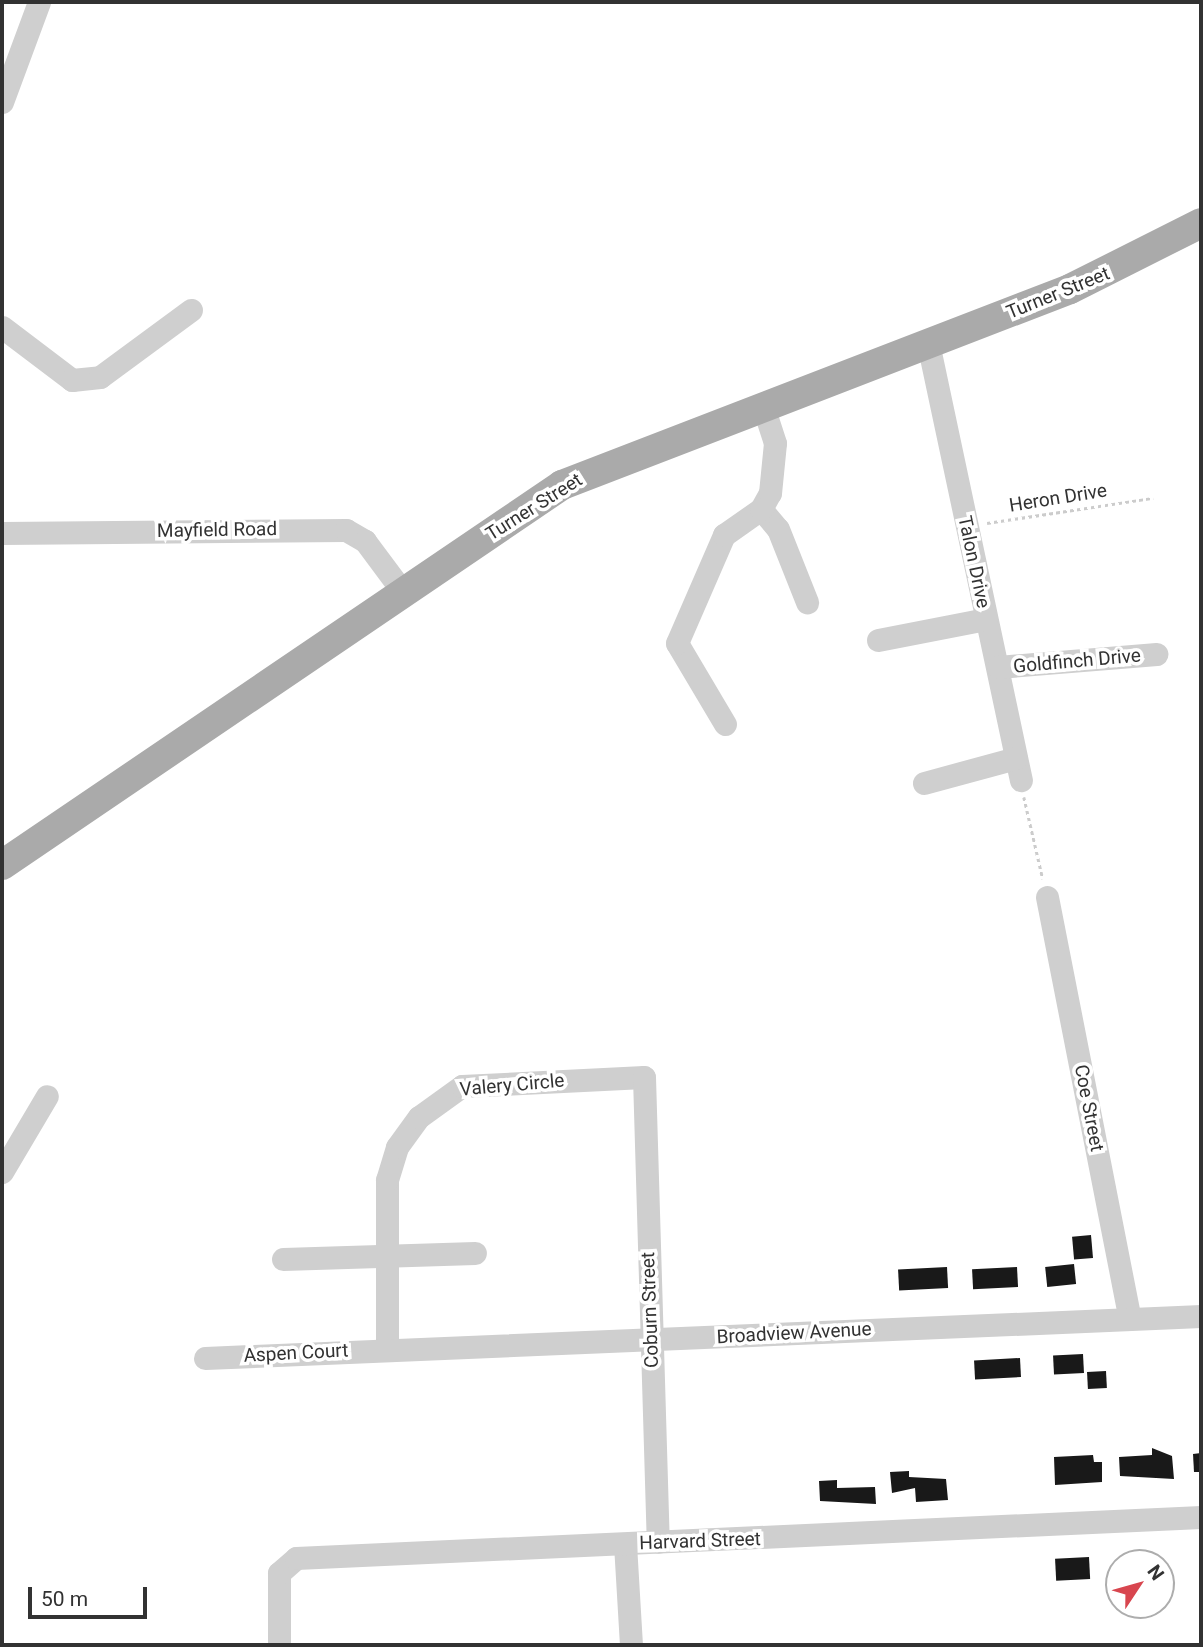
<!DOCTYPE html>
<style>
body{margin:0}
#map{position:relative;width:1203px;height:1647px;overflow:hidden;background:#fff;font-family:Roboto,sans-serif}
div>[style]{position:absolute}
[style*='--x']{left:calc(var(--x)*1px);top:calc(var(--y)*1px);width:calc(var(--w)*1px);rotate:calc(var(--a)*1deg)}
.building>*{inset:0;background:#191919;transform-origin:0 0}
.path>*{height:2.5px;margin-top:-1.25px;transform-origin:0;background:repeating-linear-gradient(90deg,#ccc 0 3.5px,transparent 0 7px)}
.minor>*{height:23px;margin:-11.5px;padding:0 11.5px;transform-origin:11.5px;border-radius:11.5px;background:#cfcfcf}
.major>*{height:30px;margin:-15px;padding:0 15px;transform-origin:15px;border-radius:15px;background:#aaa}
span{translate:-50% -50%;white-space:nowrap;text-align:center;line-height:1.15;-webkit-text-stroke:7px #fff;paint-order:stroke}
.street-label{font-size:19px;color:#323232}
.frame{position:absolute;inset:0;border:4px solid #323232;pointer-events:none}
.north{position:absolute;left:1105px;top:1549px;width:70px;height:70px;box-sizing:border-box;background:#fff;border:2px solid #adadad;border-radius:50%;rotate:54deg;font-size:19px;font-weight:700;line-height:28px;text-align:center;color:#323232}
.north::after{content:'';display:block;margin:auto;width:24px;height:32px;background:#d8464f;clip-path:polygon(50% 0,100% 100%,50% 72%,0 100%)}
.scale{position:absolute;left:28px;top:1587px;width:119px;height:32px;box-sizing:border-box;border:4px solid #323232;border-top:0;padding-left:9px;font-size:21px;line-height:24px;white-space:nowrap;color:#323232;-webkit-text-stroke:5px #fff;paint-order:stroke}
</style>
<div id="map">
<div class="building">
<i style="left:1091px;top:1235px;width:23px;height:19px;rotate:85deg"></i>
<i style="left:1074px;top:1264px;width:20px;height:29px;rotate:84deg"></i>
<i style="left:947px;top:1267px;width:21px;height:49px;rotate:87deg"></i>
<i style="left:1017px;top:1267px;width:20px;height:45px;rotate:87deg"></i>
<i style="left:1083px;top:1354px;width:19px;height:30px;rotate:87deg"></i>
<i style="left:1020px;top:1358px;width:19px;height:46px;rotate:87deg"></i>
<i style="left:1106px;top:1371px;width:17px;height:19px;rotate:87deg"></i>
<i style="clip-path:polygon(1152px 1448px,1172px 1456px,1174px 1479px,1120px 1476px,1119px 1457px,1152px 1455px)"></i>
<i style="clip-path:polygon(1201px 1453px,1201px 1472px,1194px 1472px,1193px 1454px)"></i>
<i style="clip-path:polygon(1093px 1455px,1094px 1462px,1102px 1462px,1102px 1482px,1055px 1485px,1054px 1457px)"></i>
<i style="clip-path:polygon(909px 1471px,909px 1477px,946px 1479px,948px 1500px,916px 1502px,915px 1488px,892px 1493px,890px 1472px)"></i>
<i style="clip-path:polygon(837px 1480px,837px 1488px,875px 1487px,876px 1504px,820px 1501px,819px 1481px)"></i>
<i style="left:1150px;top:1554px;width:9px;height:27px;rotate:90deg"></i>
<i style="left:1089px;top:1557px;width:22px;height:34px;rotate:87deg"></i>
</div>
<div class="path">
<i style="--x:987;--y:523;--w:168;--a:-8.6"></i>
<i style="--x:1024;--y:797;--w:84;--a:77"></i>
</div>
<div class="minor">
<i style="--x:2;--y:102;--w:107;--a:-69.7"></i>
<i style="--x:2;--y:327;--w:88;--a:37.1"></i>
<i style="--x:72;--y:380;--w:28;--a:-6"></i>
<i style="--x:100;--y:377;--w:113;--a:-36.4"></i>
<i style="--x:928;--y:343;--w:447;--a:78"></i>
<i style="--x:761;--y:509;--w:26;--a:50"></i>
<i style="--x:778;--y:529;--w:79;--a:68.3"></i>
<i style="--x:2;--y:533;--w:344;--a:-0.5"></i>
<i style="--x:346;--y:530;--w:22;--a:30"></i>
<i style="--x:365;--y:541;--w:64;--a:53.3"></i>
<i style="--x:878;--y:640;--w:110;--a:-11"></i>
<i style="--x:998;--y:667;--w:159;--a:-4.7"></i>
<i style="--x:725;--y:724;--w:94;--a:-120.7"></i>
<i style="--x:677;--y:643;--w:118;--a:-66.5"></i>
<i style="--x:724;--y:535;--w:45;--a:-35.1"></i>
<i style="--x:761;--y:509;--w:18;--a:-61"></i>
<i style="--x:770;--y:493;--w:50;--a:-84.3"></i>
<i style="--x:775;--y:443;--w:36;--a:-108"></i>
<i style="--x:924;--y:783;--w:95;--a:-15.2"></i>
<i style="--x:1047;--y:897;--w:430;--a:78.9"></i>
<i style="--x:2;--y:1172;--w:88;--a:-59.4"></i>
<i style="--x:283;--y:1259;--w:192;--a:-1.8"></i>
<i style="--x:387;--y:1347;--w:167;--a:-90"></i>
<i style="--x:387;--y:1180;--w:34;--a:-73"></i>
<i style="--x:397;--y:1147;--w:37;--a:-54"></i>
<i style="--x:419;--y:1117;--w:53;--a:-35.8"></i>
<i style="--x:462;--y:1086;--w:182;--a:-2.8"></i>
<i style="--x:644;--y:1077;--w:465;--a:88.3"></i>
<i style="--x:205;--y:1358;--w:997;--a:-2.41"></i>
<i style="--x:625;--y:1544;--w:101;--a:86.6"></i>
<i style="--x:279;--y:1645;--w:72;--a:-90"></i>
<i style="--x:279;--y:1573;--w:23;--a:-41"></i>
<i style="--x:296;--y:1558;--w:906;--a:-2.59"></i>
</div>
<div class="major">
<i style="--x:2;--y:865;--w:677;--a:-34.16"></i>
<i style="--x:562;--y:485;--w:544;--a:-21.1"></i>
<i style="--x:1070;--y:289;--w:147;--a:-26.7"></i>
</div>
<div class="street-label">
<span style="left:1058px;top:293px;rotate:-22deg">Turner Street</span>
<span style="left:1058px;top:498px;rotate:-9deg">Heron Drive</span>
<span style="left:534px;top:507px;rotate:-32deg">Turner Street</span>
<span style="left:217px;top:530px;rotate:-1deg">Mayfield Road</span>
<span style="left:974px;top:562px;rotate:78deg">Talon Drive</span>
<span style="left:1077px;top:661px;rotate:-5deg">Goldfinch Drive</span>
<span style="left:512px;top:1085px;rotate:-5deg">Valery Circle</span>
<span style="left:1089px;top:1108px;rotate:79deg">Coe Street</span>
<span style="left:650px;top:1310px;rotate:-92deg">Coburn Street</span>
<span style="left:794px;top:1333px;rotate:-3deg">Broadview Avenue</span>
<span style="left:296px;top:1353px;rotate:-3deg">Aspen Court</span>
<span style="left:700px;top:1541px;rotate:-2deg">Harvard Street</span>
</div>
<div class="frame"></div>
<div class="north">N</div>
<div class="scale">50 m</div>
</div>
